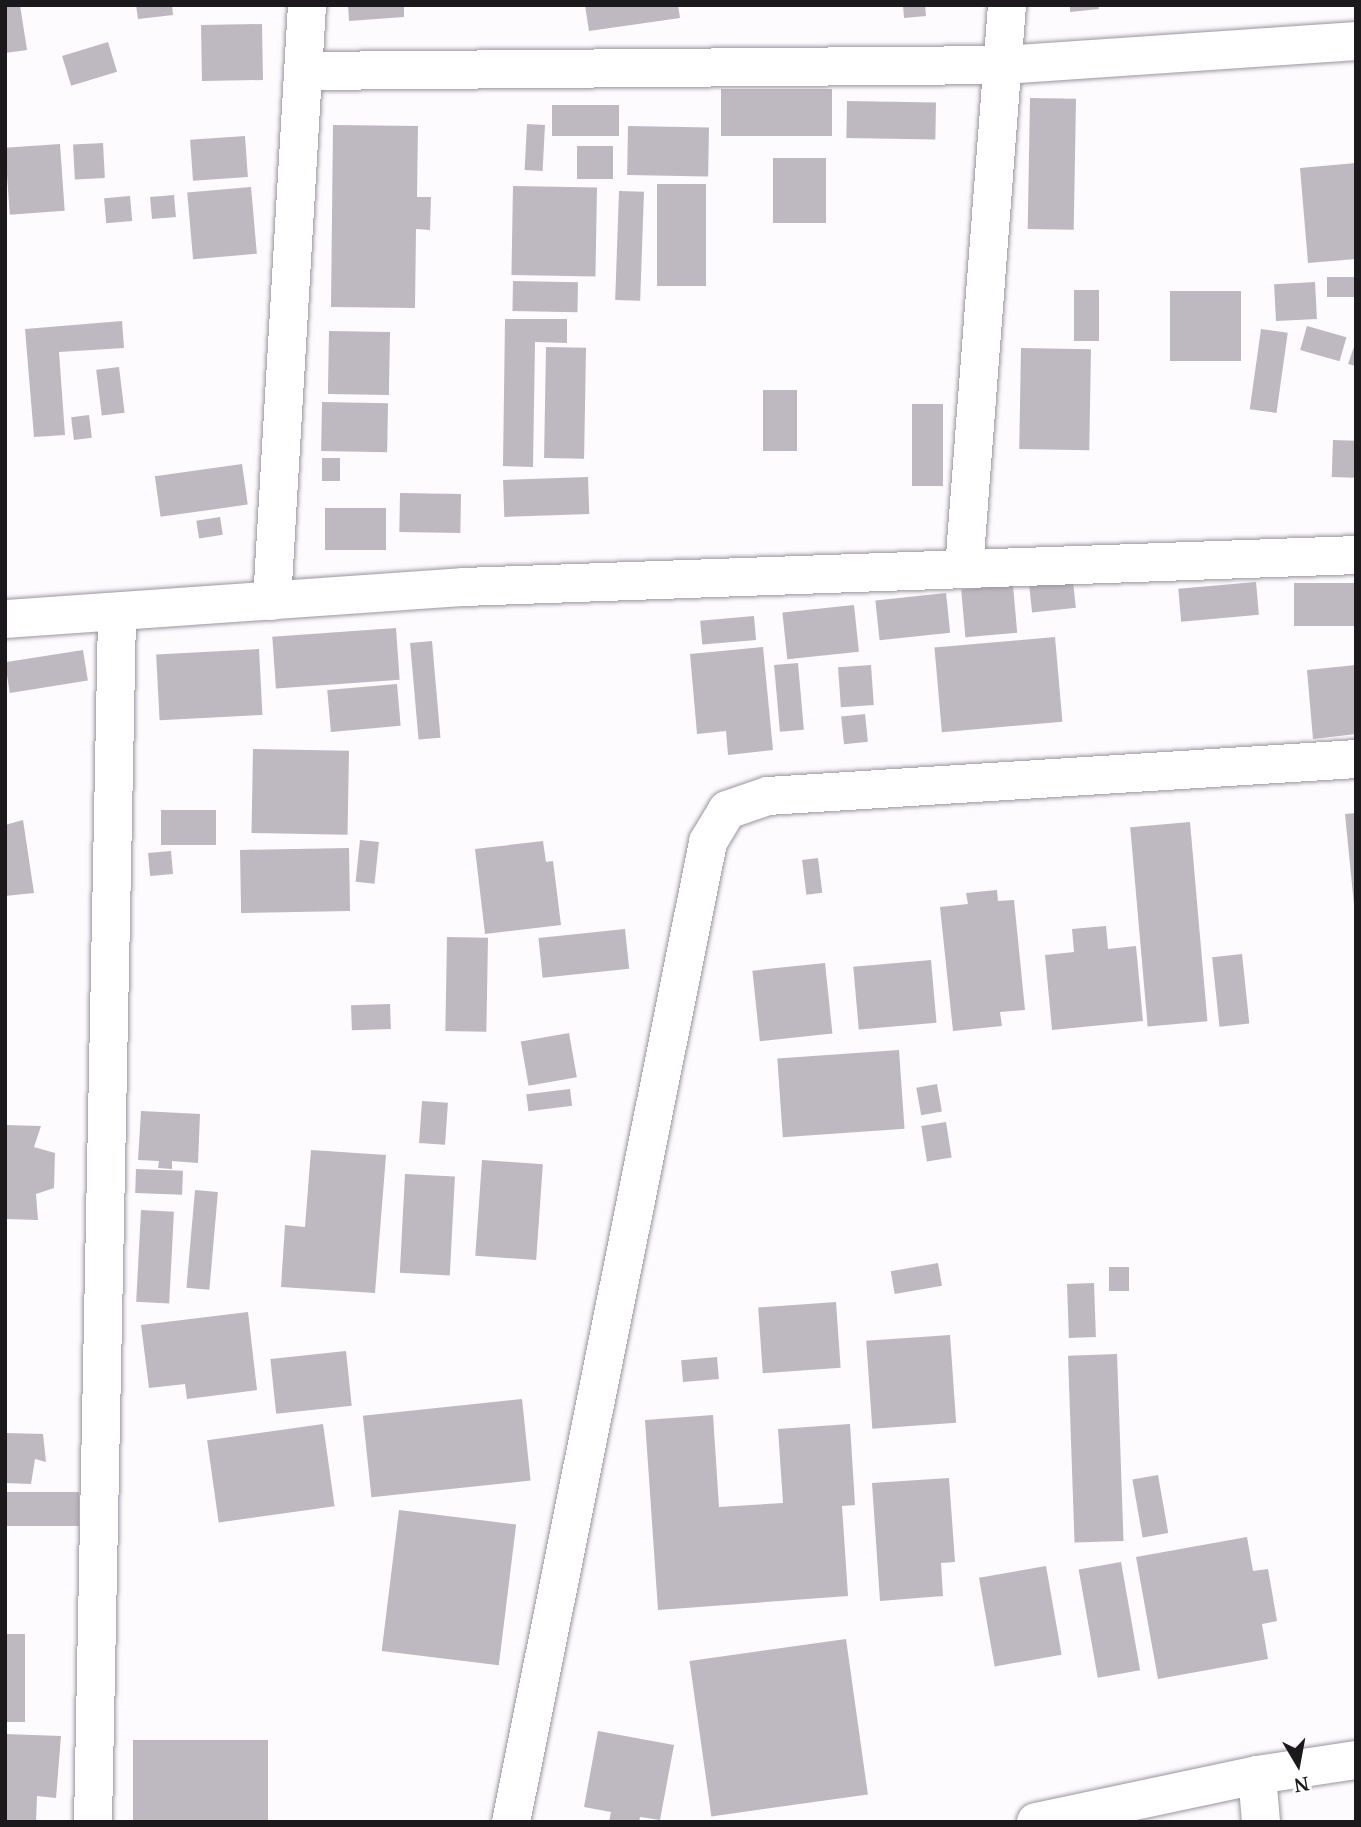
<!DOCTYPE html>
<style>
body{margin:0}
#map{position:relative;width:1361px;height:1827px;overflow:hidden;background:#fdfbfe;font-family:"Noto Serif",serif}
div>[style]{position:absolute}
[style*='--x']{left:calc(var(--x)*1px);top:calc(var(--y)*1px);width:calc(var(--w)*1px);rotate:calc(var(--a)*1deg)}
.building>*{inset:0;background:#beb8c0;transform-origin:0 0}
.roads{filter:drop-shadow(0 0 2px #9a959d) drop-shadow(0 0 2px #9a959d)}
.minor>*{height:38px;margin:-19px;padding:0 19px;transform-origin:19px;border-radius:19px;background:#fff}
.tertiary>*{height:38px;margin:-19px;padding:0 19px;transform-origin:19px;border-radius:19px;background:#fff}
span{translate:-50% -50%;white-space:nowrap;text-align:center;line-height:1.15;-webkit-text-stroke:5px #fff;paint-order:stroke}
.frame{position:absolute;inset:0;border:7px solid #1b191c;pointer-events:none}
.north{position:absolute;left:1263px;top:1729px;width:70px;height:70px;-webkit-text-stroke:5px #fff;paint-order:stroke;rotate:170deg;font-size:19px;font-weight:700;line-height:28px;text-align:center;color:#1b191c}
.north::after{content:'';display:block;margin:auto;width:24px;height:32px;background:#1b191c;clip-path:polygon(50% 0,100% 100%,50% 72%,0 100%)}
</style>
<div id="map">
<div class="building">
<i style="clip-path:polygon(5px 5px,20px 5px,27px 50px,5px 53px)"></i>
<i style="clip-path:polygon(136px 5px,172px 5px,173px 15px,138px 19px)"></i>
<i style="clip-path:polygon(348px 5px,404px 5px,404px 17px,349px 21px)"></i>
<i style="clip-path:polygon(585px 5px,678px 5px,680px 18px,589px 31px)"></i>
<i style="clip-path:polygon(903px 5px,925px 5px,926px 16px,904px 18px)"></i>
<i style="clip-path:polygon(1070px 5px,1098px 5px,1099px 9px,1070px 12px)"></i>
<i style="left:262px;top:24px;width:56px;height:61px;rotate:89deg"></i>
<i style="left:108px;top:42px;width:31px;height:48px;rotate:73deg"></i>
<i style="left:721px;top:89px;width:111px;height:47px"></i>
<i style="left:1030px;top:98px;width:46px;height:131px;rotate:1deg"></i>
<i style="left:847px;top:101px;width:89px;height:37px;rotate:1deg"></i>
<i style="left:552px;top:105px;width:67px;height:31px"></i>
<i style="left:527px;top:124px;width:18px;height:46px;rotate:3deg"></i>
<i style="clip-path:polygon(333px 125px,418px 126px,417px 197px,431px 197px,430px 230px,416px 229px,415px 308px,331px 307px)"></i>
<i style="left:628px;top:126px;width:81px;height:49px;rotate:1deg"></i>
<i style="left:245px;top:136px;width:41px;height:55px;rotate:86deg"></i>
<i style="left:103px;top:143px;width:35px;height:30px;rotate:87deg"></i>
<i style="left:60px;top:144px;width:67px;height:55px;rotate:86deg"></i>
<i style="left:577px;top:146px;width:36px;height:33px"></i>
<i style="left:773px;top:158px;width:53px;height:65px"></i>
<i style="clip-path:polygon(1356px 163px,1356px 259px,1308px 263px,1300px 168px)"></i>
<i style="left:657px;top:184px;width:49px;height:102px"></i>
<i style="left:513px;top:186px;width:84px;height:89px;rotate:1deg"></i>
<i style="left:251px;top:187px;width:67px;height:64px;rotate:85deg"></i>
<i style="left:619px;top:191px;width:25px;height:109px;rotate:2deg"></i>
<i style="left:174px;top:195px;width:22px;height:24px;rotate:85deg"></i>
<i style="left:130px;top:196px;width:25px;height:26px;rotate:85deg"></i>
<i style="left:1356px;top:277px;width:20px;height:29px;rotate:90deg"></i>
<i style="left:513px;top:281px;width:65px;height:30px;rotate:1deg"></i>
<i style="left:1315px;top:282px;width:37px;height:41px;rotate:87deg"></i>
<i style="left:1074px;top:290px;width:25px;height:51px"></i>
<i style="left:1170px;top:291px;width:71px;height:70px"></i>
<i style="clip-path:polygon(505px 319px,567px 319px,567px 343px,535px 342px,533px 467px,503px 466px)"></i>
<i style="clip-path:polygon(122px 321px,124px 348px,59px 352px,65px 435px,34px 437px,25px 329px)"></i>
<i style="left:1307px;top:326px;width:41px;height:25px;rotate:16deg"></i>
<i style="left:1261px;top:329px;width:27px;height:81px;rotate:8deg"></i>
<i style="left:329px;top:331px;width:61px;height:63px;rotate:1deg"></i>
<i style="clip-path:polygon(1356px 341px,1356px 366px,1348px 364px)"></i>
<i style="left:546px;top:347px;width:40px;height:111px;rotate:1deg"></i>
<i style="left:1021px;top:348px;width:70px;height:101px;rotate:1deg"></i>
<i style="left:119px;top:367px;width:46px;height:23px;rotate:83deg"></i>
<i style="left:763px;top:390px;width:34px;height:61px"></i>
<i style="left:322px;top:402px;width:66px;height:49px;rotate:1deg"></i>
<i style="left:912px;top:404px;width:31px;height:82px"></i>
<i style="left:89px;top:415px;width:23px;height:18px;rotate:83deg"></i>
<i style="left:1333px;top:440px;width:23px;height:37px;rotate:2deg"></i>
<i style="left:322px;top:458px;width:18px;height:23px"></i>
<i style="left:242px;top:464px;width:41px;height:88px;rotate:82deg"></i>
<i style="left:588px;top:477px;width:37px;height:85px;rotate:88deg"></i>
<i style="left:400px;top:493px;width:61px;height:39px;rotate:1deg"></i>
<i style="left:386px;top:508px;width:42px;height:61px;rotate:90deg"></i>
<i style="left:220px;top:517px;width:18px;height:24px;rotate:81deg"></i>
<i style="left:1073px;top:581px;width:27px;height:44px;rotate:84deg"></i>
<i style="left:1256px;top:582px;width:33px;height:78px;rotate:85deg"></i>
<i style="left:1356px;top:583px;width:43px;height:62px;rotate:90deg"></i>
<i style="left:1013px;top:585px;width:48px;height:52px;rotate:85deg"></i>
<i style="left:946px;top:593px;width:40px;height:71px;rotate:84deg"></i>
<i style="left:854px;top:605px;width:47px;height:72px;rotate:84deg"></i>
<i style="left:754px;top:616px;width:24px;height:54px;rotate:85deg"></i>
<i style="left:396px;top:628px;width:52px;height:124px;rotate:86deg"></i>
<i style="left:1055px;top:637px;width:85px;height:121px;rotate:85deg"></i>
<i style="left:432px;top:641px;width:97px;height:22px;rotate:85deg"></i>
<i style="clip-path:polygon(763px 647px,773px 750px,728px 755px,726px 731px,697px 734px,690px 654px)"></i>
<i style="left:259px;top:649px;width:66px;height:103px;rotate:87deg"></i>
<i style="left:83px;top:650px;width:31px;height:79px;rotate:81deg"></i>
<i style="left:798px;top:663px;width:67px;height:24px;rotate:85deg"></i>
<i style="left:871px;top:665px;width:40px;height:33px;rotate:86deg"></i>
<i style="clip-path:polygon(1356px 665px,1356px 734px,1313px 739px,1307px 670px)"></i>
<i style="left:397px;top:684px;width:42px;height:70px;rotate:85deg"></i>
<i style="left:865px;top:714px;width:28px;height:24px;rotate:84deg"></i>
<i style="left:253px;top:749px;width:96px;height:84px;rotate:1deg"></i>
<i style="left:216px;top:810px;width:35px;height:55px;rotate:90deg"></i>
<i style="clip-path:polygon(1356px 813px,1356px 905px,1354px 905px,1345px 814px)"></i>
<i style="clip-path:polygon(23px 820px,34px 893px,5px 896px,5px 825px)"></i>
<i style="left:1190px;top:822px;width:200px;height:60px;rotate:85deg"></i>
<i style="left:360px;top:840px;width:19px;height:42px;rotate:6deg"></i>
<i style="clip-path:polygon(543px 841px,546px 862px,553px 861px,561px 925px,485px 934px,475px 849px)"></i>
<i style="left:349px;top:848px;width:63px;height:109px;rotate:89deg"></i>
<i style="left:171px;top:851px;width:23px;height:23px;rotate:85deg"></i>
<i style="left:818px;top:858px;width:35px;height:16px;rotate:83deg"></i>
<i style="clip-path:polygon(997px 890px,998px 901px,1014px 900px,1025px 1010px,1000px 1012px,1002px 1026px,953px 1031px,940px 907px,968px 904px,966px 893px)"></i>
<i style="clip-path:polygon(1106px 926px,1108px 949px,1136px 946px,1143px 1021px,1052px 1030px,1045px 955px,1074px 952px,1072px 929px)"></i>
<i style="left:625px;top:929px;width:40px;height:87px;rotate:84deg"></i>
<i style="left:447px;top:937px;width:41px;height:94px;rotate:1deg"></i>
<i style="left:1242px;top:954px;width:70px;height:30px;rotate:84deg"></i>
<i style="left:931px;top:960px;width:63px;height:78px;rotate:85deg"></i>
<i style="left:825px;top:963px;width:71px;height:73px;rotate:84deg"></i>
<i style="left:390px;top:1004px;width:25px;height:39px;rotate:88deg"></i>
<i style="left:569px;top:1033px;width:45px;height:49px;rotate:80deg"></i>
<i style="left:899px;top:1050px;width:79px;height:122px;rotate:86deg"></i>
<i style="left:937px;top:1084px;width:28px;height:21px;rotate:80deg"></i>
<i style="left:570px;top:1089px;width:17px;height:44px;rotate:83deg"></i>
<i style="left:422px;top:1101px;width:26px;height:42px;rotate:4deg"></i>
<i style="clip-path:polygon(141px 1111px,200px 1114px,198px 1163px,172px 1161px,172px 1169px,158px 1168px,159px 1161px,138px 1160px)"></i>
<i style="left:946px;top:1122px;width:36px;height:25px;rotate:81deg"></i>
<i style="clip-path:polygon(5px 1125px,41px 1126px,34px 1147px,55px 1153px,54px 1188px,36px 1194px,38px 1220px,5px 1219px)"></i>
<i style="clip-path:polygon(311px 1150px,386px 1155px,375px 1293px,281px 1287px,285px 1225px,305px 1227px)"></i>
<i style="left:482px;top:1160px;width:61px;height:96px;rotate:4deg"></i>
<i style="left:136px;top:1169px;width:47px;height:24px;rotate:2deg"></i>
<i style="left:405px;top:1174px;width:50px;height:99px;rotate:3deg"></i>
<i style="left:195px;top:1190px;width:23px;height:98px;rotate:5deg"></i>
<i style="left:141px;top:1210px;width:33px;height:92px;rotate:3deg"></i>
<i style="left:938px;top:1263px;width:23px;height:48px;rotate:80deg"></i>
<i style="left:1109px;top:1267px;width:20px;height:24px"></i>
<i style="left:1094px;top:1283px;width:54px;height:27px;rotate:88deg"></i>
<i style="left:836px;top:1302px;width:66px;height:78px;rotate:86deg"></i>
<i style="clip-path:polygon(248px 1312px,257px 1390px,187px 1399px,185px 1384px,149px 1388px,141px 1325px)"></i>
<i style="left:950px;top:1335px;width:88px;height:84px;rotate:86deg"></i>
<i style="left:346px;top:1351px;width:55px;height:76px;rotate:84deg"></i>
<i style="left:1117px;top:1354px;width:187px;height:49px;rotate:88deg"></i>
<i style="left:717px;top:1357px;width:22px;height:36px;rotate:85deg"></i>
<i style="left:522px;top:1399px;width:82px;height:160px;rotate:84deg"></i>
<i style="clip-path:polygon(713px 1415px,719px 1507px,783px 1503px,778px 1429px,850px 1424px,855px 1505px,842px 1506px,848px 1596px,658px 1610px,645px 1420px)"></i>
<i style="left:323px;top:1424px;width:83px;height:117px;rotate:82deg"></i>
<i style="clip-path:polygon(5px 1433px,43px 1434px,46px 1462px,35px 1459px,31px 1484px,5px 1483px)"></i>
<i style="left:1158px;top:1475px;width:59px;height:26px;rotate:80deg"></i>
<i style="clip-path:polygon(949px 1478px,955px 1562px,941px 1563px,943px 1596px,880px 1601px,872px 1483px)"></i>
<i style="left:5px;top:1492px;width:74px;height:34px"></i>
<i style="left:399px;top:1510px;width:118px;height:142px;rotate:7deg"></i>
<i style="clip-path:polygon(1247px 1537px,1253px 1571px,1268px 1569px,1277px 1621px,1262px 1624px,1268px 1659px,1158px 1679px,1136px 1557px)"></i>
<i style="left:1121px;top:1562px;width:110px;height:43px;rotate:80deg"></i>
<i style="left:1046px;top:1566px;width:90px;height:68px;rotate:80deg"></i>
<i style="left:5px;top:1634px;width:20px;height:88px"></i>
<i style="left:846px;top:1639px;width:157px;height:158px;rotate:82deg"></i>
<i style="clip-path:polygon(598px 1731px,674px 1745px,660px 1820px,640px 1817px,639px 1822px,609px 1822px,611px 1812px,584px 1807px)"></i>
<i style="clip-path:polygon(5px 1734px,61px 1736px,56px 1798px,37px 1796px,36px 1822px,5px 1822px)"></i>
<i style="left:133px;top:1740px;width:135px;height:82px"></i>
</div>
<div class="roads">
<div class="minor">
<i style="--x:303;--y:71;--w:701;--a:-0.49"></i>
<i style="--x:1004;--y:65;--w:353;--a:-3.9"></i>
<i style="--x:964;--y:569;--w:566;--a:-85.64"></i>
<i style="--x:272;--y:601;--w:597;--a:-86.64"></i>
<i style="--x:1257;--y:1775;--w:47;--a:85.1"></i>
<i style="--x:93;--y:1822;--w:1210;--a:-88.86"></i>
<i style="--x:511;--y:1822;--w:1000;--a:-78.63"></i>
<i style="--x:708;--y:842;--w:37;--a:-59"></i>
<i style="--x:727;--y:810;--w:43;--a:-18.9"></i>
<i style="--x:768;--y:796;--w:589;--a:-3.6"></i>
<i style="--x:1036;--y:1822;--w:226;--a:-12"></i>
<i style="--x:1257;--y:1775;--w:100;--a:-8.6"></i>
</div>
<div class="tertiary">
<i style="--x:5;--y:619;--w:460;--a:-4"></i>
<i style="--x:464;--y:587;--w:893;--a:-2.05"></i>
</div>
</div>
<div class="frame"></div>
<div class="north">N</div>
</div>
